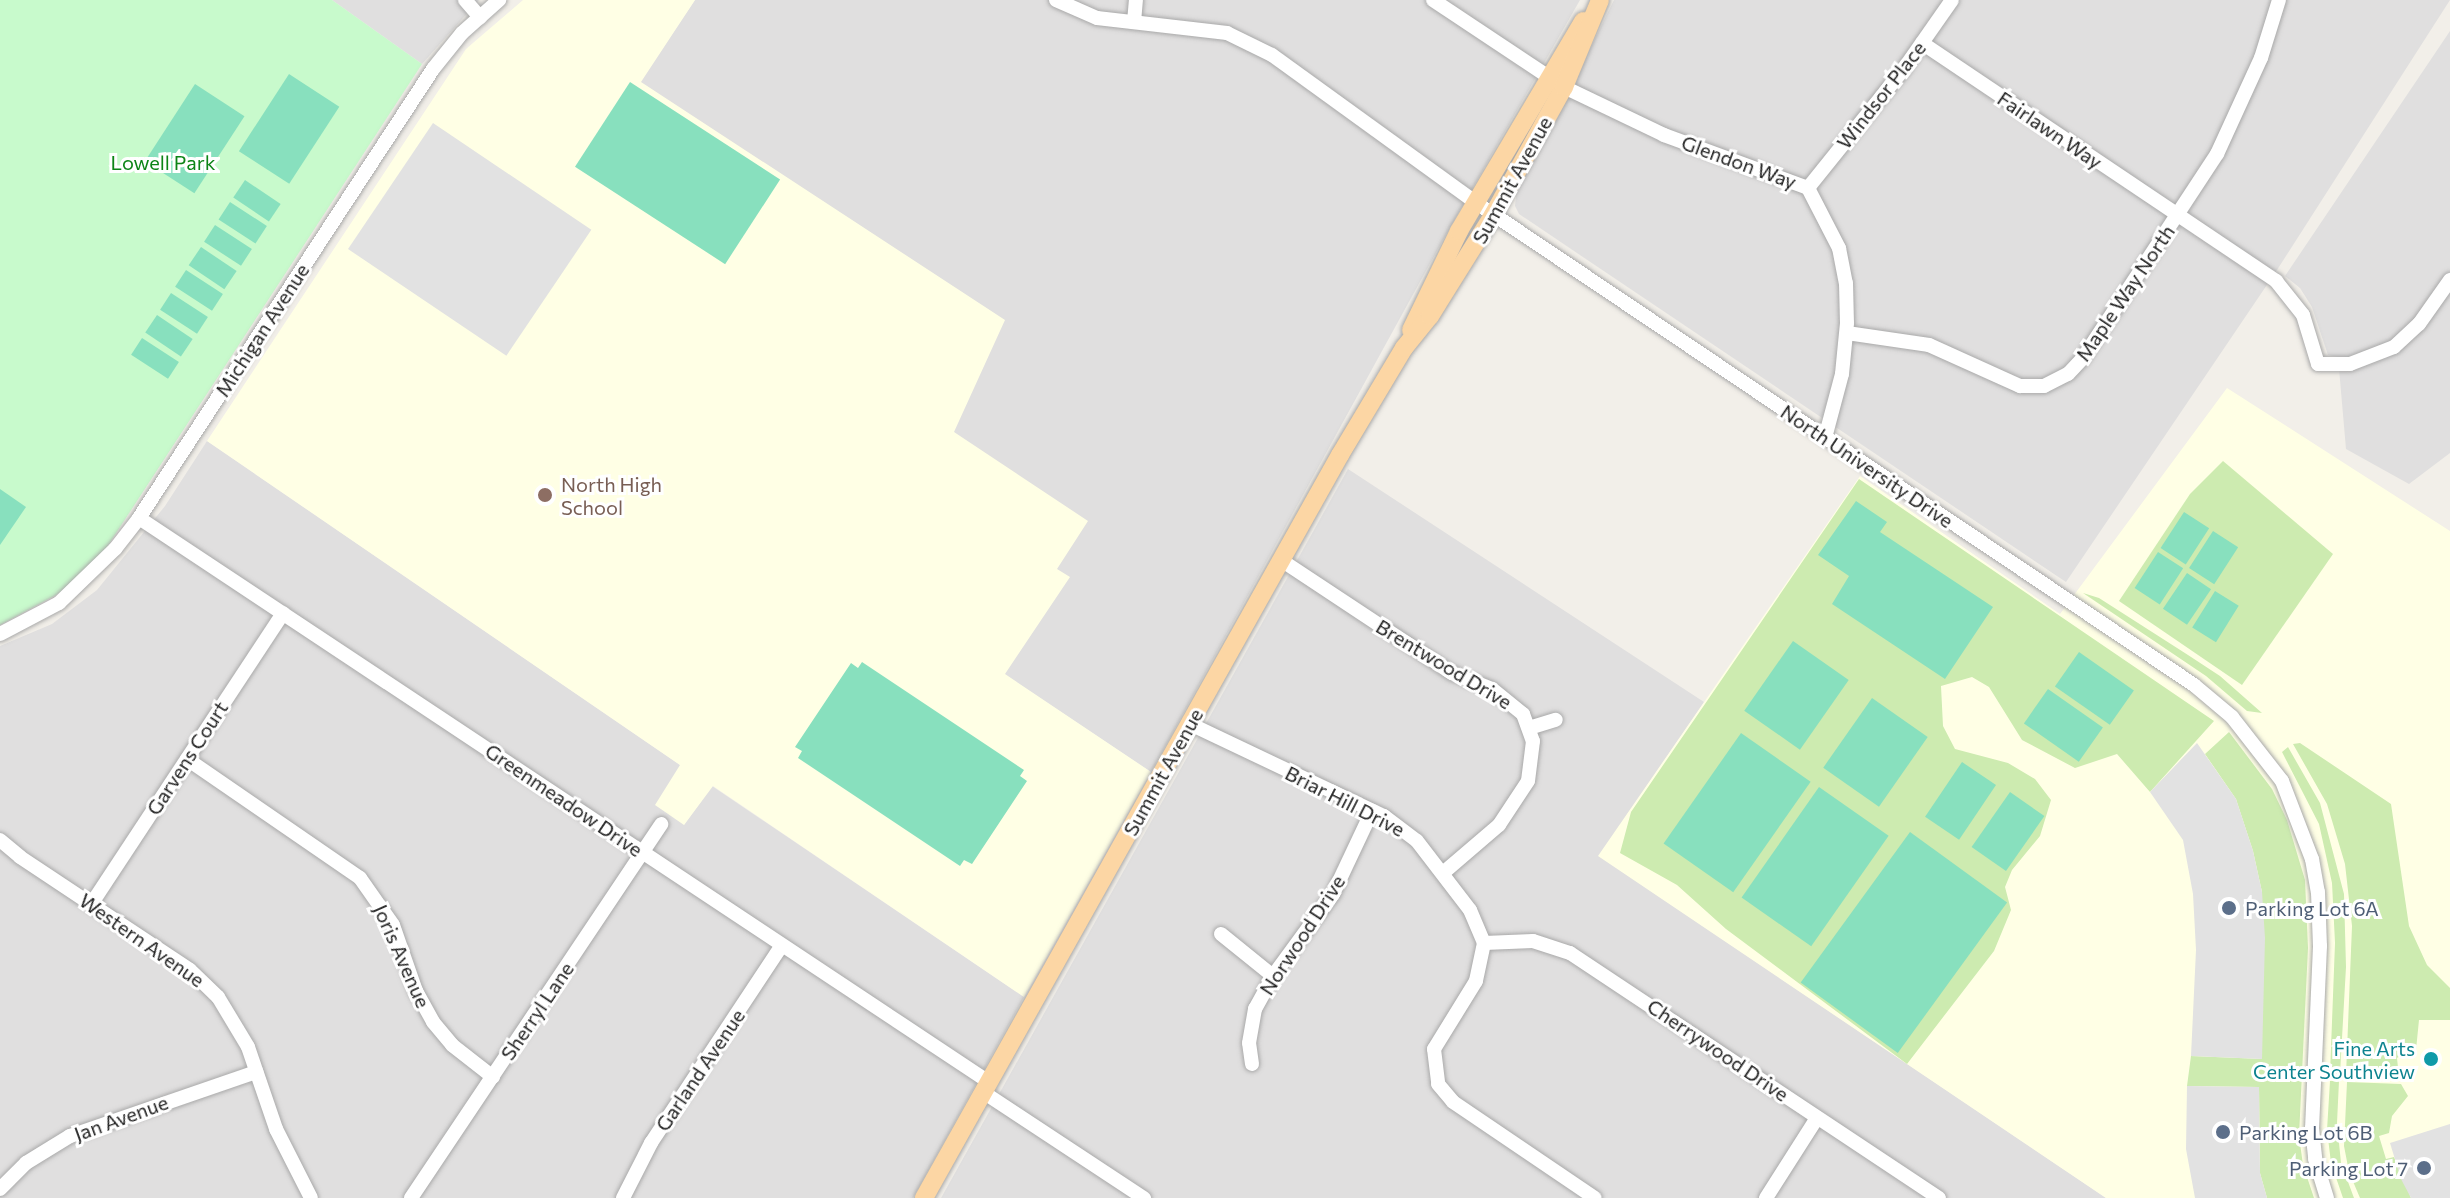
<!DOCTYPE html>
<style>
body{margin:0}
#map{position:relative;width:2450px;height:1198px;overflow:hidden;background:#f2efe9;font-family:Commissioner,sans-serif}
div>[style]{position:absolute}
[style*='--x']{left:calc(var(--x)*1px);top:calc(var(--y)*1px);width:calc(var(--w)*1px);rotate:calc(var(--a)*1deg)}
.residential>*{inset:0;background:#e0dfdf}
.education>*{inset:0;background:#ffffe5}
.grass>*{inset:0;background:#cdebb0}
.park>*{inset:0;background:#c8facc}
.pitch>*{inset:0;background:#88e0be;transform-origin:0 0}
.parking>*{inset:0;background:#e2e2e2;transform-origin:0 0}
.roads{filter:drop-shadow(0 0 2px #a9a9a9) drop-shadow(0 0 2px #a9a9a9)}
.minor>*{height:14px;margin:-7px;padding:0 7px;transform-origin:7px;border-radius:7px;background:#fff}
.major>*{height:18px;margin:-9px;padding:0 9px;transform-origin:9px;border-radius:9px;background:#fcd6a4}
.dots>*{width:22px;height:22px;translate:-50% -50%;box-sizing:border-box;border:4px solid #fff;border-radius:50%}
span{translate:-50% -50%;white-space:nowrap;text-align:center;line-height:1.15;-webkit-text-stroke:6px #fff;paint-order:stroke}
.street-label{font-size:20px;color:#222}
.park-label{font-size:20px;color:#0c8416}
.education-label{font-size:20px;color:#785e54}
.left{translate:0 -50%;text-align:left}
.service-label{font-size:20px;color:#4e5e75}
.right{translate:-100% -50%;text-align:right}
.culture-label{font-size:20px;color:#0d838f}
</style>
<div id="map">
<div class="residential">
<i style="clip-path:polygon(332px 0,479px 0,422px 64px)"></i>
<i style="clip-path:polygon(695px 0,1580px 0,1444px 238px,1151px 772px,1004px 674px,1069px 577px,1057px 570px,954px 432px,640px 82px)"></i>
<i style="clip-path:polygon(1614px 0,2450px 0,2277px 270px,2066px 582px,1519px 214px,1515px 206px,1517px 188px,1553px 125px)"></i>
<i style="clip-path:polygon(2450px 31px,2450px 453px,2409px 484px,2346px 449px,2338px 357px,2328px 355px,2312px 307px,2300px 288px,2285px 276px)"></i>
<i style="clip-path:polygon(207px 441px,680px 765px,684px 825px,712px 786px,1024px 997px,913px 1198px,0 1198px,0 646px,52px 624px,97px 590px,165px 506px)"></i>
<i style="clip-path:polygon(1348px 469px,1704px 702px,1599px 856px,2106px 1198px,941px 1198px)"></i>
</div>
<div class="education">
<i style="clip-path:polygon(523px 0,695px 0,641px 82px,1005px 320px,954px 432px,1088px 521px,1057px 569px,1070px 577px,1005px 674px,1151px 772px,1024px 997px,713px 786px,684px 825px,655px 805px,680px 765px,207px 441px,466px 49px)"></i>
<i style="clip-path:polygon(2227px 388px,2450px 531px,2450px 1198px,2106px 1198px,1598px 856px,1860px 476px,2060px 614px)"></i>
</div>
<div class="grass">
<i style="clip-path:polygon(2223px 461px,2333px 554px,2242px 685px,2119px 601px,2190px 494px)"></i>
<i style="clip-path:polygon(1859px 479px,2214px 721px,2150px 792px,2117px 754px,2075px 768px,2022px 740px,1989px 687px,1972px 677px,1941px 686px,1943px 726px,1955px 749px,2008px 763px,2035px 779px,2051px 800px,2040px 836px,2012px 870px,2005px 887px,2011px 910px,1994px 951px,1907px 1064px,1726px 929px,1677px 885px,1620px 853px,1631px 812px)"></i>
<i style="clip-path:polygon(2083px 593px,2099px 598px,2188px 655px,2220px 676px,2262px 713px,2247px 711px,2206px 676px)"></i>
<i style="clip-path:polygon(2229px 732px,2272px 789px,2287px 820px,2305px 880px,2308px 948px,2299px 1136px,2303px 1165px,2314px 1198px,2267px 1198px,2260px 1173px,2259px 1087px,2187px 1086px,2191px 1056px,2262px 1059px,2262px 892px,2253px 851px,2236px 799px,2205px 754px)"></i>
<i style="clip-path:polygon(2300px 743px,2391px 804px,2409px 926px,2427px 965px,2450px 988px,2450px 1020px,2419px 1020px,2416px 1050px,2413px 1047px,2397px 1058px,2399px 1077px,2346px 1075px,2352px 926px,2345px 864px,2327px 804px,2293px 744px)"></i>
<i style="clip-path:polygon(2288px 747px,2320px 803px,2344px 894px,2346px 967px,2340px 1074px,2330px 1074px,2335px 943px,2332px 883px,2319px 824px,2282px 752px)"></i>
<i style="clip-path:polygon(2330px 1081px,2339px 1081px,2337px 1123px,2341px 1163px,2354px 1198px,2343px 1198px,2331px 1163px,2327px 1130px)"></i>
<i style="clip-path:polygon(2347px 1082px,2401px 1084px,2408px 1096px,2392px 1116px,2389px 1133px,2379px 1136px,2386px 1159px,2394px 1157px,2411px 1198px,2360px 1198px,2349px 1172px,2344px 1146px)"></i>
</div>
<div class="park">
<i style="clip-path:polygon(0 0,332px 0,422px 64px,107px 547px,76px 581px,56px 595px,0 625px)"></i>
</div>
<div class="pitch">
<i style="left:289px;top:74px;width:60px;height:92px;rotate:33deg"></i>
<i style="left:630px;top:82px;width:179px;height:101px;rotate:33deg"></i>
<i style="left:195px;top:84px;width:59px;height:92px;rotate:33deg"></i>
<i style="left:245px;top:180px;width:43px;height:21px;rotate:34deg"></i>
<i style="left:230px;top:202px;width:44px;height:21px;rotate:33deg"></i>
<i style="left:215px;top:225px;width:44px;height:20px;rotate:33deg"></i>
<i style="left:201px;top:247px;width:43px;height:22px;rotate:34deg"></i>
<i style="left:186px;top:270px;width:44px;height:20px;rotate:33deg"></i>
<i style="left:171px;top:293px;width:44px;height:20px;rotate:33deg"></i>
<i style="left:157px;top:315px;width:43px;height:21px;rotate:34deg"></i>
<i style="left:142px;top:338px;width:44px;height:20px;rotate:33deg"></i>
<i style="clip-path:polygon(0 489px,26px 507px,0 545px)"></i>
<i style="clip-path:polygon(1856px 501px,1887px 522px,1880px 532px,1993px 607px,1945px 679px,1832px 604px,1849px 576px,1818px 555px)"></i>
<i style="left:2184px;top:512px;width:30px;height:43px;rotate:33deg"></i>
<i style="left:2213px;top:531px;width:30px;height:44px;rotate:33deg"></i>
<i style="left:2158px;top:552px;width:30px;height:43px;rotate:33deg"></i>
<i style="left:2187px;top:573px;width:29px;height:43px;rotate:34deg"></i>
<i style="left:2215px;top:591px;width:28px;height:43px;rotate:32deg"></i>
<i style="left:1793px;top:641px;width:68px;height:85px;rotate:35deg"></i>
<i style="left:2079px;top:652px;width:67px;height:42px;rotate:35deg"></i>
<i style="clip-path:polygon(862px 662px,1024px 770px,1020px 776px,1027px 781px,972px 864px,964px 860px,960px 866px,798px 758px,802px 751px,795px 747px,851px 663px,858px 668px)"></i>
<i style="left:2048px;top:689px;width:67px;height:42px;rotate:35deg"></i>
<i style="left:1872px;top:698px;width:68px;height:85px;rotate:35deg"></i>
<i style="left:1741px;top:733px;width:85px;height:135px;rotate:35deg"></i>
<i style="left:1962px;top:762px;width:41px;height:66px;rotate:34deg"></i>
<i style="left:1819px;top:787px;width:85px;height:135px;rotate:35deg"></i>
<i style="left:2010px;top:792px;width:42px;height:67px;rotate:35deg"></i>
<i style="left:1910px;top:832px;width:120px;height:186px;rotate:36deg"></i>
</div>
<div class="parking">
<i style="left:433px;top:123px;width:191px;height:152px;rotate:34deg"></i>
<i style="clip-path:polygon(2197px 743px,2236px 799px,2253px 851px,2262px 892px,2265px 938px,2262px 1059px,2191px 1056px,2196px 950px,2193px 894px,2183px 840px,2150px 792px)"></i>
<i style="clip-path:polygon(2187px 1086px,2259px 1087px,2260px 1173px,2267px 1198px,2195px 1198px,2186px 1149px)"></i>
<i style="clip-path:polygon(2450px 1124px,2450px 1198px,2411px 1198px,2401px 1179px,2390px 1143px)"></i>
</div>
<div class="roads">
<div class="minor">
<i style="--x:465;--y:0;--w:23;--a:49"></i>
<i style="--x:1056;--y:0;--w:45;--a:23.7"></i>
<i style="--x:1097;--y:18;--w:131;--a:6.6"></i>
<i style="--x:1227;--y:33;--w:50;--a:26.1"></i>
<i style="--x:1272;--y:55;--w:251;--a:35.9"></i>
<i style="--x:1475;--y:202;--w:866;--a:33.89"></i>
<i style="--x:2194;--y:685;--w:50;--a:40.1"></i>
<i style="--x:2232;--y:717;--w:81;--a:52"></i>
<i style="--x:2282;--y:781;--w:84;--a:69"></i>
<i style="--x:2312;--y:859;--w:34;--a:80"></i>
<i style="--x:2318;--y:892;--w:54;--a:87.9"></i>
<i style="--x:2320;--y:946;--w:182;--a:92.5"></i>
<i style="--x:2312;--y:1128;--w:31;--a:84"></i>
<i style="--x:2315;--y:1159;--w:41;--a:72.9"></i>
<i style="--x:1433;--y:0;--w:139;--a:33.6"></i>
<i style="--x:1134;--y:22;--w:22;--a:-85"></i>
<i style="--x:1922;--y:43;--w:427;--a:33.9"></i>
<i style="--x:2276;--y:281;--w:43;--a:51.5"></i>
<i style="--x:2303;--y:315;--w:51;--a:73"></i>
<i style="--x:2318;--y:364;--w:32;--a:0"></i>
<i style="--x:2350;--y:364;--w:47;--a:-21.1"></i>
<i style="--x:2394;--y:347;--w:34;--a:-43"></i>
<i style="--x:2419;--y:324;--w:54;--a:-54.8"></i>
<i style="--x:1564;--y:87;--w:111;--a:25.6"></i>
<i style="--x:1664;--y:135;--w:153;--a:20.2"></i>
<i style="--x:1808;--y:188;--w:68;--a:62.7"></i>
<i style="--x:1839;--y:248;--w:36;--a:79"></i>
<i style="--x:1846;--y:283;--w:40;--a:88.6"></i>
<i style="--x:1847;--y:323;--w:51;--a:95.6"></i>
<i style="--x:1842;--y:374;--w:66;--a:104.9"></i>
<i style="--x:1808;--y:188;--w:151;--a:-51.2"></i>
<i style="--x:1903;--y:70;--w:85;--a:-55"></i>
<i style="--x:1847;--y:333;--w:83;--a:8.3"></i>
<i style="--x:1929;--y:345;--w:100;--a:24.3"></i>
<i style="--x:2020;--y:386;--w:24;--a:0"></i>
<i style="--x:2044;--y:386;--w:27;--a:-27"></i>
<i style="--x:2068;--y:374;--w:22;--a:-47"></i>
<i style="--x:2083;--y:358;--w:244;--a:-56.7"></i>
<i style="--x:2217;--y:154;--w:106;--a:-65.4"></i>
<i style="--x:2261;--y:58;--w:61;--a:-72.8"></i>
<i style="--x:139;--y:518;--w:1020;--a:33.57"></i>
<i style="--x:1281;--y:560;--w:205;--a:33.5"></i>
<i style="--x:1452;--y:673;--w:43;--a:21.8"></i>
<i style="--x:1492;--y:689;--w:40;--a:39"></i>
<i style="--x:1523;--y:714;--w:29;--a:70"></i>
<i style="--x:1533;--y:741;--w:40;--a:97.1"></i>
<i style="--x:1528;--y:781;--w:53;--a:123.4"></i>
<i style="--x:1499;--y:825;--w:74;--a:139.4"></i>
<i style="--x:0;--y:634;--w:67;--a:-27.7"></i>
<i style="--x:59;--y:603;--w:78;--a:-44"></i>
<i style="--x:115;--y:549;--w:39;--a:-52"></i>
<i style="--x:139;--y:518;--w:537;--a:-56.78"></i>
<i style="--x:433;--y:69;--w:46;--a:-51.1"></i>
<i style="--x:462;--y:33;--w:50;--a:-41.7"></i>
<i style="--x:1190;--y:724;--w:215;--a:25.4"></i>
<i style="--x:1384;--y:816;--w:41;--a:37.1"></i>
<i style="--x:1417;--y:841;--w:87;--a:52.5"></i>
<i style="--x:1470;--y:910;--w:36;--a:67"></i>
<i style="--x:1484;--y:943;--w:39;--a:102"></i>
<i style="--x:1476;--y:981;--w:80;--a:121.7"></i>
<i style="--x:1434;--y:1049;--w:35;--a:83"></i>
<i style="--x:1438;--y:1084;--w:23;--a:50"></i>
<i style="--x:1453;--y:1102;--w:171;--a:34.1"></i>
<i style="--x:1529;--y:728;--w:28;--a:-17"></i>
<i style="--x:187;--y:759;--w:210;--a:34.5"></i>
<i style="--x:360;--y:878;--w:57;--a:54.9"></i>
<i style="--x:393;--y:925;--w:70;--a:70.8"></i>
<i style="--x:416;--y:991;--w:35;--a:61"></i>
<i style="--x:433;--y:1022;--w:30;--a:50"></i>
<i style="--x:452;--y:1045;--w:52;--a:38"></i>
<i style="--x:0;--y:840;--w:26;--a:40"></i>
<i style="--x:20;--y:857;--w:204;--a:33.6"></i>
<i style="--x:190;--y:970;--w:39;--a:44"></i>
<i style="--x:218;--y:997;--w:58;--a:59"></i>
<i style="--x:248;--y:1047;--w:87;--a:71.1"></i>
<i style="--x:276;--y:1129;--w:77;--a:63.1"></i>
<i style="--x:92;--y:903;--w:347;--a:-56.6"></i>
<i style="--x:1221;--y:934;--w:67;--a:38.9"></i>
<i style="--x:1484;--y:943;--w:49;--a:-2.3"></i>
<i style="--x:1533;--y:941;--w:39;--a:18"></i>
<i style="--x:1570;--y:953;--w:443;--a:33.6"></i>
<i style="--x:1252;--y:1064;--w:21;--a:-98"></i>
<i style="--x:1249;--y:1043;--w:35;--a:-80"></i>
<i style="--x:1255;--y:1009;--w:38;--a:-61"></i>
<i style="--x:1273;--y:976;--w:102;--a:-53.8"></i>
<i style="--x:1333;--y:894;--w:92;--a:-64.8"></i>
<i style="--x:983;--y:1092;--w:193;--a:33.4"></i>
<i style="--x:0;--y:1189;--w:37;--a:-45"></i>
<i style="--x:26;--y:1163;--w:52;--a:-31.5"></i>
<i style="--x:70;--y:1136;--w:197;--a:-19"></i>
<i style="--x:411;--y:1198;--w:450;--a:-56.2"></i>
<i style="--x:623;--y:1198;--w:62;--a:-63"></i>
<i style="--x:651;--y:1143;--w:237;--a:-56.5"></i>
<i style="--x:1766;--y:1198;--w:95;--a:-57.5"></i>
</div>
<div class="major">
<i style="--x:1411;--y:330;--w:110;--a:-64.1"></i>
<i style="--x:1459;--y:231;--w:244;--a:-59.4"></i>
<i style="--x:924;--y:1198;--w:852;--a:-60.76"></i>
<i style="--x:1340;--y:455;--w:125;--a:-59.1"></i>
<i style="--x:1404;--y:348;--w:41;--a:-50.9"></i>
<i style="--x:1430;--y:316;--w:119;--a:-58"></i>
<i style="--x:1493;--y:215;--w:146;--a:-61"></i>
<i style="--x:1564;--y:87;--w:94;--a:-67.5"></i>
</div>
</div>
<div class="dots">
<i style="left:545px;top:495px;background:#8d6e63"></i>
<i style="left:2229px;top:908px;background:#5c6f8a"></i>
<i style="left:2431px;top:1059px;background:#0f9aa8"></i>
<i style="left:2223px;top:1132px;background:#5c6f8a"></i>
<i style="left:2424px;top:1168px;background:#5c6f8a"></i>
</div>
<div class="street-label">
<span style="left:1881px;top:95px;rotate:-52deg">Windsor Place</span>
<span style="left:2050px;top:130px;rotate:34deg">Fairlawn Way</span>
<span style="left:1739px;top:162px;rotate:20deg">Glendon Way</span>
<span style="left:1512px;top:180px;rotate:-61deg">Summit Avenue</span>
<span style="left:2125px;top:293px;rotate:-56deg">Maple Way North</span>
<span style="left:262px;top:330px;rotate:-57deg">Michigan Avenue</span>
<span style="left:1867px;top:466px;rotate:34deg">North University Drive</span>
<span style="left:1444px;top:664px;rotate:31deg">Brentwood Drive</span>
<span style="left:187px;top:758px;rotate:-57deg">Garvens Court</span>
<span style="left:1163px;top:772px;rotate:-61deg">Summit Avenue</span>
<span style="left:564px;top:800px;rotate:34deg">Greenmeadow Drive</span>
<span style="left:1345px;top:801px;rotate:27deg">Briar Hill Drive</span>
<span style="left:1302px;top:935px;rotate:-57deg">Norwood Drive</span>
<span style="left:142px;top:940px;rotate:35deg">Western Avenue</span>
<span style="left:402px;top:956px;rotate:66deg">Joris Avenue</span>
<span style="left:537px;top:1011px;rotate:-56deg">Sherryl Lane</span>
<span style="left:1718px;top:1050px;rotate:34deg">Cherrywood Drive</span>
<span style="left:700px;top:1070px;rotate:-56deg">Garland Avenue</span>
<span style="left:121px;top:1118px;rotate:-20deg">Jan Avenue</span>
</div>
<div class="park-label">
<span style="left:163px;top:162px">Lowell Park</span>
</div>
<div class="education-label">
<span class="left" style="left:561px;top:496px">North High<br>School</span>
</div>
<div class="service-label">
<span class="left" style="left:2245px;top:908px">Parking Lot 6A</span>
<span class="left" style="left:2239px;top:1132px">Parking Lot 6B</span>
<span class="right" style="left:2408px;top:1168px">Parking Lot 7</span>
</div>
<div class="culture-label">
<span class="right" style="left:2415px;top:1060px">Fine Arts<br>Center Southview</span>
</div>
</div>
